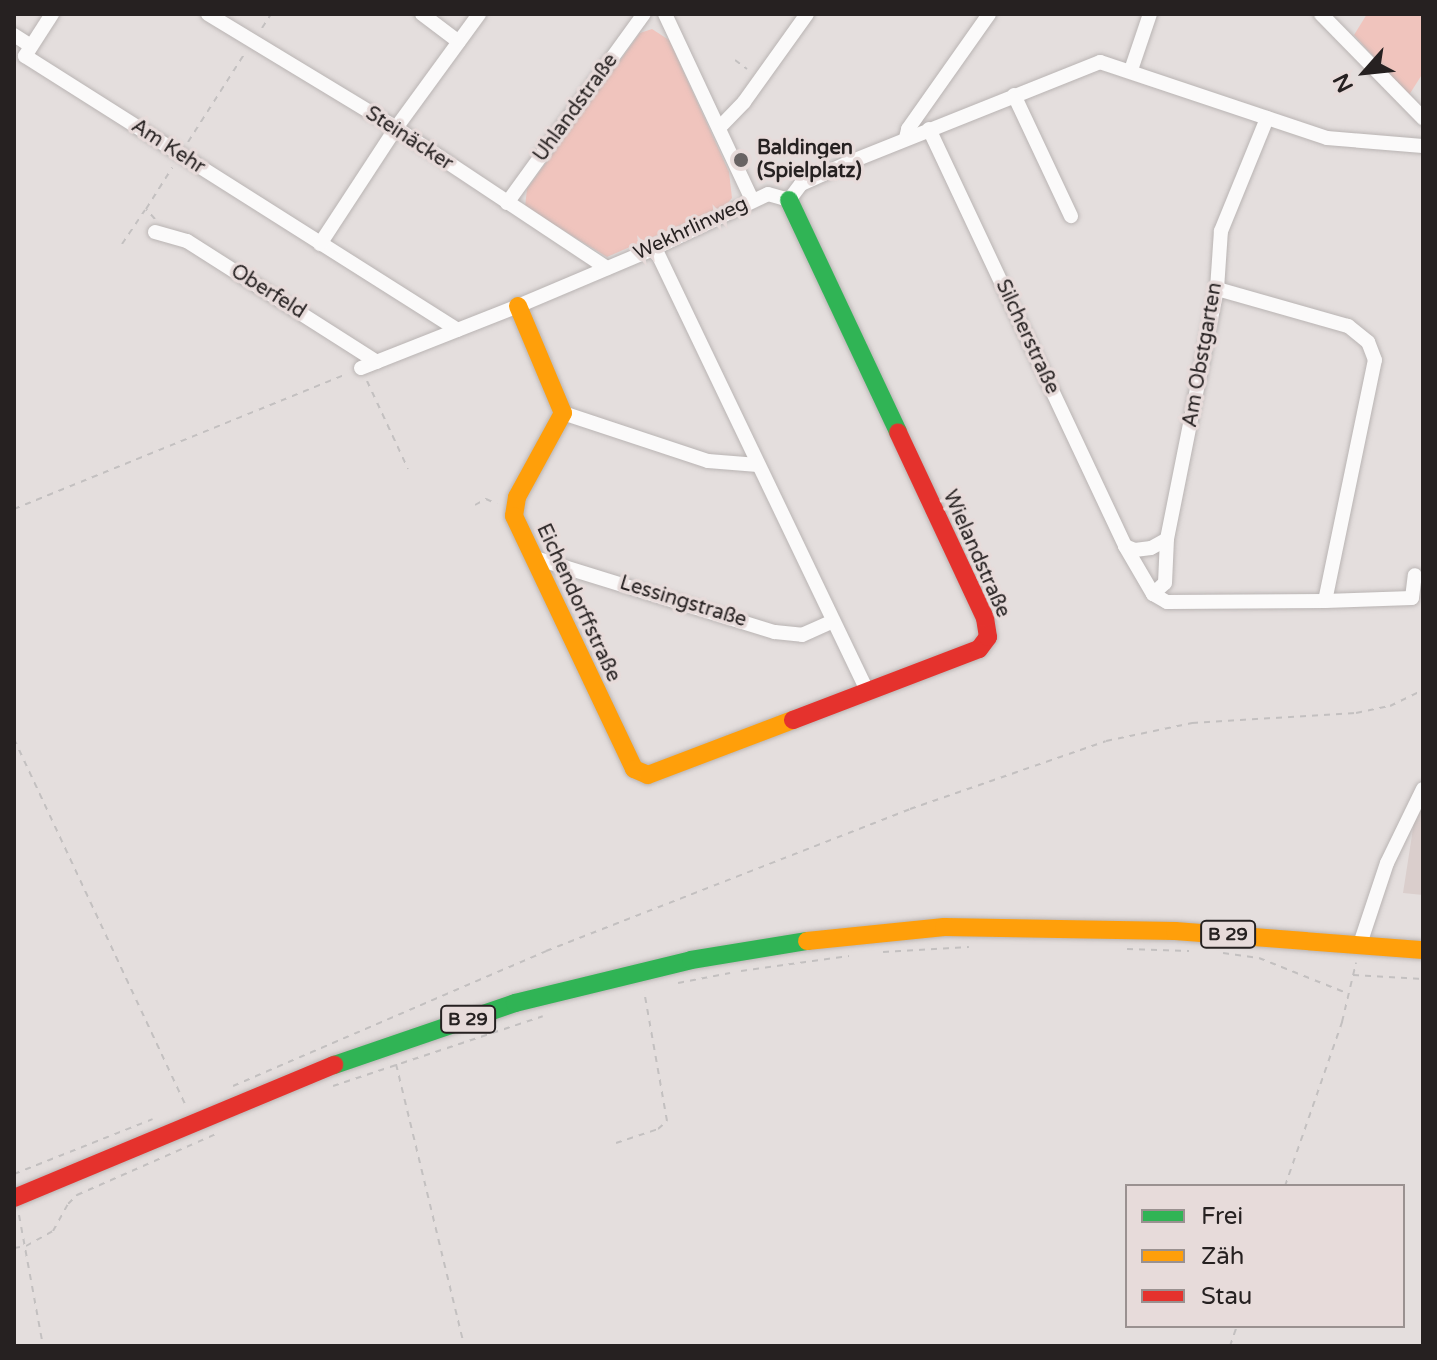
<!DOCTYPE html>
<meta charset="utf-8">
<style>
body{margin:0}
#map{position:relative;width:1437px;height:1360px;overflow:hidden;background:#e4dedd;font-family:"Varela Round",sans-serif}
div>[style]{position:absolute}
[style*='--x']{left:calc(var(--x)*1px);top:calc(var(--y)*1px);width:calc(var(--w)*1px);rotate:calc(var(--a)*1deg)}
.built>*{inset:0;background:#dacecc}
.green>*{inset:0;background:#f0c4bd}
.path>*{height:2px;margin-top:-1px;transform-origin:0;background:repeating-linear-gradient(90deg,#c3c0c0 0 6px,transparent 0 12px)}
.roads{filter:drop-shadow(0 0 2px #b9b4b3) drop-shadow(0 0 2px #b9b4b3)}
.street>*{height:14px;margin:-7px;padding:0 7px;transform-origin:7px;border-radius:7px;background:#fbfafa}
.fast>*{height:18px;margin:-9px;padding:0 9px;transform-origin:9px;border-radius:9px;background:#30b455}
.slow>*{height:18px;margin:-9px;padding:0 9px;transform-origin:9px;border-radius:9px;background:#ff9f0a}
.jam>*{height:18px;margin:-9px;padding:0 9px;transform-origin:9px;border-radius:9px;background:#e5322d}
.dots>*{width:22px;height:22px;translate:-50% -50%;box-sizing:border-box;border:4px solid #e7dbda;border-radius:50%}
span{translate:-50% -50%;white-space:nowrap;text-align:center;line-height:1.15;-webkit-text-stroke:7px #e7dbda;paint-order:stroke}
.shield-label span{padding:2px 6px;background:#e7dbda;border:2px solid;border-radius:6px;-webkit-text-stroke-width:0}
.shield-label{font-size:18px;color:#262121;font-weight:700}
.street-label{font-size:20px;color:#262121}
.poi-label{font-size:20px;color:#262121;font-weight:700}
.left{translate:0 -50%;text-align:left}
.frame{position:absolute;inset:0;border:16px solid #262121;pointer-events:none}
.legend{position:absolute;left:1125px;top:1184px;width:280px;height:144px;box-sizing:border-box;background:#e7dbda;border:2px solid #9a9190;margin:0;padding:10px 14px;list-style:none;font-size:24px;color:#262121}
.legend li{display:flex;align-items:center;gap:16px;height:40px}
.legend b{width:40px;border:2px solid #9a9190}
.north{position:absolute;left:1325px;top:32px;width:80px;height:80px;-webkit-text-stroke:6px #e7dbda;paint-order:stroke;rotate:243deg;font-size:22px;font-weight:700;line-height:32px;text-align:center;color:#262121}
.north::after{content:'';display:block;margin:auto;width:28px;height:36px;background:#262121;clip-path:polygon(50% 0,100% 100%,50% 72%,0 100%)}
</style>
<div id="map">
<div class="built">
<i style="clip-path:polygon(1417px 803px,1423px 803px,1423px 895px,1403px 893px)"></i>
</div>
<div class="green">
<i style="clip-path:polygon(1367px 14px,1423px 14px,1423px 73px,1409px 95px,1354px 35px)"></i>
<i style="clip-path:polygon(652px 29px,669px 40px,729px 172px,732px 198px,726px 205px,607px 257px,525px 207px,527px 189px,640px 33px)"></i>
</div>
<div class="path">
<i style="--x:262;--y:28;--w:17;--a:-57"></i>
<i style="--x:735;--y:60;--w:15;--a:37"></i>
<i style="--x:188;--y:142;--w:106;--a:-57.4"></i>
<i style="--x:155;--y:219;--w:13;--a:-132"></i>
<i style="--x:146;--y:209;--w:49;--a:-57.6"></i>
<i style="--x:122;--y:244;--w:41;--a:-55.9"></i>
<i style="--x:367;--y:381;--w:97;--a:65"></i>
<i style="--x:475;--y:505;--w:13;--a:-29"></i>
<i style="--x:486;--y:499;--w:12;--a:24"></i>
<i style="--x:14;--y:509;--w:358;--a:-22.1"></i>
<i style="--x:14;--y:739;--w:406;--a:64.9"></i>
<i style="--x:1127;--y:949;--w:62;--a:1.8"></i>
<i style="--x:883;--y:952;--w:86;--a:-3.3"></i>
<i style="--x:1223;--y:953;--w:36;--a:8"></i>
<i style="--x:1259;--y:958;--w:97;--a:21.8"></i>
<i style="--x:741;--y:971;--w:109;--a:-7.9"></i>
<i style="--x:1353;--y:975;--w:70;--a:3.3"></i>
<i style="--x:678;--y:983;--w:53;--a:-10.9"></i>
<i style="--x:396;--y:1064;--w:290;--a:76.4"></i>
<i style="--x:233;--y:1086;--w:341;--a:-23.3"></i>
<i style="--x:546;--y:951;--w:391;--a:-21.3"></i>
<i style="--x:910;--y:809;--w:207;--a:-19.1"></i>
<i style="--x:1106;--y:741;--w:88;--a:-11.8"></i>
<i style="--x:1192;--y:723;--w:164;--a:-3.5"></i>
<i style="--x:1356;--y:713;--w:35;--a:-12"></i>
<i style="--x:1390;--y:706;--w:37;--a:-26"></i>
<i style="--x:333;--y:1086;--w:221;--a:-18.4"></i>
<i style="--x:616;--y:1143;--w:44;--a:-18.4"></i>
<i style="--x:658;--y:1129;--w:12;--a:-42"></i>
<i style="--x:667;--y:1121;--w:132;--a:-100"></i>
<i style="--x:14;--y:1174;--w:149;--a:-21.6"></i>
<i style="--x:1285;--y:1186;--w:174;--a:-70.8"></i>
<i style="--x:1342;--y:1022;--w:61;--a:-76.7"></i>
<i style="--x:19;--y:1215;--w:133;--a:79.6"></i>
<i style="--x:14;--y:1248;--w:12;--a:-9"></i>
<i style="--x:26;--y:1246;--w:31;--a:-29"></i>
<i style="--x:53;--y:1231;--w:31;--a:-61"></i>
<i style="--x:68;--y:1204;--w:13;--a:-45"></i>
<i style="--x:77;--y:1195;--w:152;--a:-23.7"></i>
<i style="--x:1230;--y:1346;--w:21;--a:-71"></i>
</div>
<div class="roads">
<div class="street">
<i style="--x:52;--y:14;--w:50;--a:122.7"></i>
<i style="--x:25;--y:56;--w:512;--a:32.33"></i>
<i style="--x:208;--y:14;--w:220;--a:31.2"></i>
<i style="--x:396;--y:128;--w:253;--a:33.6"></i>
<i style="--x:422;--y:14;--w:46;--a:37.1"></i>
<i style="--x:665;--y:14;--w:205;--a:64.9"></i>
<i style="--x:1321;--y:14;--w:146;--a:45.6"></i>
<i style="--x:14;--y:35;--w:20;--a:33"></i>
<i style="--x:1131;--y:70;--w:59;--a:-71.3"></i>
<i style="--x:1014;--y:95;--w:134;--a:64.8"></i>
<i style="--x:719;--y:128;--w:36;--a:-46"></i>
<i style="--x:744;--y:102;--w:108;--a:-54.4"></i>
<i style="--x:929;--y:129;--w:461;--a:64.8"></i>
<i style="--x:1125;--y:546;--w:56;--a:59.7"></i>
<i style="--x:1153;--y:594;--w:16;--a:30"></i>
<i style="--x:1167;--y:602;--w:158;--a:-0.4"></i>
<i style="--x:1325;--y:601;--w:246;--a:-78.3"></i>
<i style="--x:1375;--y:360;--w:19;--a:-111"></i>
<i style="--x:1368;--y:342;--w:26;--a:-141"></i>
<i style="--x:1348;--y:326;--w:136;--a:-164.2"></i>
<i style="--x:906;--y:138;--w:9;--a:-77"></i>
<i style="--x:908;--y:129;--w:141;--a:-54.8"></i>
<i style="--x:507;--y:203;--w:233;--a:-54.1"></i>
<i style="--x:155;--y:232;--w:33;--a:16"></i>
<i style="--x:187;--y:241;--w:225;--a:32.5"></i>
<i style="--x:320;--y:244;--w:139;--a:-56.8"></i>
<i style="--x:396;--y:128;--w:141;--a:-53.9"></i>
<i style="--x:655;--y:248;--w:492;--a:64.4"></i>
<i style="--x:361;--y:368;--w:169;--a:-21.5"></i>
<i style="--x:518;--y:306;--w:149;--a:-22.9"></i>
<i style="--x:655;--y:248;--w:125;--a:-25.5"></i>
<i style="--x:768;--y:194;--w:22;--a:16"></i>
<i style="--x:789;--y:200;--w:20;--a:-53"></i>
<i style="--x:801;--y:184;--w:59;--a:-24"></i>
<i style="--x:855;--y:160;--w:264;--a:-21.8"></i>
<i style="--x:1100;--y:62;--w:239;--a:18.5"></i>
<i style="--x:1327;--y:138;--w:96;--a:4.8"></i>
<i style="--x:563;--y:413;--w:153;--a:18.3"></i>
<i style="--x:708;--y:461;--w:50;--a:4.6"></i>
<i style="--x:1125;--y:546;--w:11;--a:22"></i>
<i style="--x:1135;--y:550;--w:16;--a:-7"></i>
<i style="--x:1151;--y:548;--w:18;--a:-29"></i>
<i style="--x:532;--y:557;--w:254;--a:17.2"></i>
<i style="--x:775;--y:632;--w:27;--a:6"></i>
<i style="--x:802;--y:635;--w:34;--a:-24"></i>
<i style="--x:1153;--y:594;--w:16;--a:-43"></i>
<i style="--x:1165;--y:583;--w:44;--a:-87.4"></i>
<i style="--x:1167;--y:539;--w:255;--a:-78.7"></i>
<i style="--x:1217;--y:289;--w:58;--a:-86.1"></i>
<i style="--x:1221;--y:231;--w:122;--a:-67.8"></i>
<i style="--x:1325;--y:601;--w:87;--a:-2"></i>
<i style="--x:1412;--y:598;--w:23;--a:-83"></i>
<i style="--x:1360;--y:944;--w:85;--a:-71.6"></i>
<i style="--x:1387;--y:863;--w:82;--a:-64.1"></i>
</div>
<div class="fast">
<i style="--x:789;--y:200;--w:256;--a:64.8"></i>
<i style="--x:334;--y:1065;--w:191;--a:-18.9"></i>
<i style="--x:515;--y:1003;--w:181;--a:-13.7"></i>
<i style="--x:691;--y:960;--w:118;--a:-9.3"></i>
</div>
<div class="slow">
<i style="--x:518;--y:306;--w:116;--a:67.2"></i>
<i style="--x:563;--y:413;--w:96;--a:118.7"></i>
<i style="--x:517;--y:497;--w:19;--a:99"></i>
<i style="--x:514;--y:516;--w:280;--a:64.6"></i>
<i style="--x:634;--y:769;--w:15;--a:23"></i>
<i style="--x:648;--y:775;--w:155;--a:-20.8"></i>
<i style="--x:807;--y:941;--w:138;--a:-5.8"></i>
<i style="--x:944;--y:927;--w:231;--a:1"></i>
<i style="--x:1175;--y:931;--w:249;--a:4.4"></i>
</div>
<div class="jam">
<i style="--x:793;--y:720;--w:199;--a:-20.9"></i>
<i style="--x:979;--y:649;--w:15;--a:-53"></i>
<i style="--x:988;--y:637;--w:19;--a:-99"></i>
<i style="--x:985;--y:618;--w:205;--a:-115.1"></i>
<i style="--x:14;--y:1198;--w:347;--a:-22.6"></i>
</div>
</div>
<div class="dots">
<i style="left:741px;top:160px;background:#686363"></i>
</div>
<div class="shield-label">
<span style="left:1228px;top:934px">B 29</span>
<span style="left:468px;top:1019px">B 29</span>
</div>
<div class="street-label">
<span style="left:576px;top:108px;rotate:-54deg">Uhlandstraße</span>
<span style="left:409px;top:139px;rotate:33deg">Steinäcker</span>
<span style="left:168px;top:147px;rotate:33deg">Am Kehr</span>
<span style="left:691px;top:229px;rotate:-25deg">Wekhrlinweg</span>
<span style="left:268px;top:292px;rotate:32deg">Oberfeld</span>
<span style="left:1027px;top:337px;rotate:65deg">Silcherstraße</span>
<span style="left:1203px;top:355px;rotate:-80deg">Am Obstgarten</span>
<span style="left:976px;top:554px;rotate:66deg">Wielandstraße</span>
<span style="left:683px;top:602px;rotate:17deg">Lessingstraße</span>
<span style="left:578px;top:603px;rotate:65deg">Eichendorffstraße</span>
</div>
<div class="poi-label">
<span class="left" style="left:757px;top:160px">Baldingen<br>(Spielplatz)</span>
</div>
<div class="frame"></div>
<ul class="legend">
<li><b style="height:10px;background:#30b455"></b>Frei</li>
<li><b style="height:10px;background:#ff9f0a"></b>Zäh</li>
<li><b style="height:10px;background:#e5322d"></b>Stau</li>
</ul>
<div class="north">N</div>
</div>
